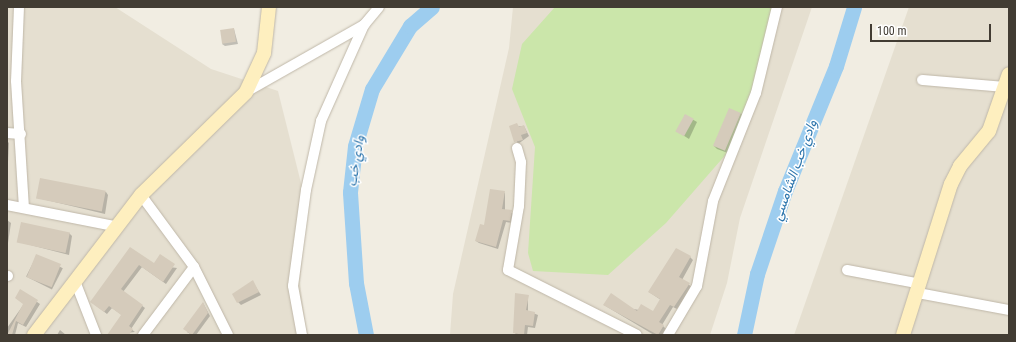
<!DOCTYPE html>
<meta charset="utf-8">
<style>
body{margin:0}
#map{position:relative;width:1016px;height:342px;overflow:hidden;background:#f1ede2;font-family:"Roboto Condensed",Vazirmatn,sans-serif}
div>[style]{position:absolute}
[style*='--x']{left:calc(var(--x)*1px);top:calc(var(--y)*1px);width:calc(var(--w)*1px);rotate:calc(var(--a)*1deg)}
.residential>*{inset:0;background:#e5dfd0}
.green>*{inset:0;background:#cbe6aa}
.shadow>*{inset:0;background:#0003;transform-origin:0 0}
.river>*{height:15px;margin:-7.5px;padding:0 7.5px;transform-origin:7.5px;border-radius:7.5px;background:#9dcdef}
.building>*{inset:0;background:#d5cbbb;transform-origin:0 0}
.roads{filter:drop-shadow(0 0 1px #bfb7a8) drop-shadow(0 0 1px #bfb7a8)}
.street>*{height:10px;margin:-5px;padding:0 5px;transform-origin:5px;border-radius:5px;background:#fff}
.secondary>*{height:14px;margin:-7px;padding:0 7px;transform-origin:7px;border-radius:7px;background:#feefbf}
span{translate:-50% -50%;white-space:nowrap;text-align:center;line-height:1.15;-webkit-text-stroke:3px #fff;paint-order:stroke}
.water-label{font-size:14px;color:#2e76ad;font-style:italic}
.frame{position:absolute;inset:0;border:8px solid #423c33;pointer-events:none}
.scale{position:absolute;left:870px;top:24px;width:121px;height:18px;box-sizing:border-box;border:2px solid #423c33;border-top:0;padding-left:5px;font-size:12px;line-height:14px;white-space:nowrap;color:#423c33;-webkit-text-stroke:3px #fff;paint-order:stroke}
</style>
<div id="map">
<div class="residential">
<i style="clip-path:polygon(7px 7px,115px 7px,211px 69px,278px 91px,307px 207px,300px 283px,307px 335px,7px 335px)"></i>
<i style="clip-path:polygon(513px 7px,812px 7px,740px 218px,727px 283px,710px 335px,450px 335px,453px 294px,509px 48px)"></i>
<i style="clip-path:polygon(909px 7px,1009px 7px,1009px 335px,794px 335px)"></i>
</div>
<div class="green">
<i style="clip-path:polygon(555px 7px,779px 7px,758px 96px,728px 152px,666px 223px,608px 275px,533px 271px,528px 253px,535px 147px,512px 89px,522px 44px)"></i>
</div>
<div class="shadow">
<i style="clip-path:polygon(234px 29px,238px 44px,225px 46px,222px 44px)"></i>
<i style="clip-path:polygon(741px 113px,743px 116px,728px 153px,717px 149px,714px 146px)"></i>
<i style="clip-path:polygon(685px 115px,697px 122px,689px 139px,678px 132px)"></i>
<i style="clip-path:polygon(524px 126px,529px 136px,518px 144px,510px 127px)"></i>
<i style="clip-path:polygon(7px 141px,9px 143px,8px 162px,7px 162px)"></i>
<i style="clip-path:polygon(106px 192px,108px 195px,105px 214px,38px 198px)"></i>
<i style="clip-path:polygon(505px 192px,505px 210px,514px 214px,512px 223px,506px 222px,498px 249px,479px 243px,476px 241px)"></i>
<i style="clip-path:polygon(7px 220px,11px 223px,8px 243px,7px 243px)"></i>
<i style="clip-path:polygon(69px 233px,72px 236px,69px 255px,19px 242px)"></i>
<i style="clip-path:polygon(130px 248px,154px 265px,177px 268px,166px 284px,142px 267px,123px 292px,145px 308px,131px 329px,135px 332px,108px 335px,122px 315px,112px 308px,107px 314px,94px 304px)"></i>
<i style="left:37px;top:255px;width:29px;height:24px;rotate:27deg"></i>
<i style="clip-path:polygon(690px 257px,693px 260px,682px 280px,692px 287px,677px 309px,673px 307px,662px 325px,666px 329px,662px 335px,654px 335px,604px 305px,654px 312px,661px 300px,649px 292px)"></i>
<i style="clip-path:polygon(252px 281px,261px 295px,241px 305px,238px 302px)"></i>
<i style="clip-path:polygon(21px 291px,40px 304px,26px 327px,18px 323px,15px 335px,7px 335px,7px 328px,24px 304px,16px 298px)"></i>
<i style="clip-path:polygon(528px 296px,528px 311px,538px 315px,535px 328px,528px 327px,527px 335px,517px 335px,514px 332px)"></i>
<i style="clip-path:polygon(203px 303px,210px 316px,196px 335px,192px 335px,187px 332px)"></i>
<i style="clip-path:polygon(60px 330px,66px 335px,57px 335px)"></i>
</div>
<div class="river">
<i style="--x:366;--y:335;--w:53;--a:-100.9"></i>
<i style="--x:356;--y:283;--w:91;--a:-93.8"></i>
<i style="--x:350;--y:192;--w:46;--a:-83.8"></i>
<i style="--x:355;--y:146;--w:59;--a:-73.4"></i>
<i style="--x:372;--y:89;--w:74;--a:-58.9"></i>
<i style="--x:410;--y:26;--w:29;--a:-41"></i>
<i style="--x:744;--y:335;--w:62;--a:-78"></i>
<i style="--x:757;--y:274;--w:88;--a:-71.4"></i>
<i style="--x:785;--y:191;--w:135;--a:-67.8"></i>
<i style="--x:836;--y:66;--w:62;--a:-73"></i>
</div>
<div class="building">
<i style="left:234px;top:28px;width:14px;height:14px;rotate:82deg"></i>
<i style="left:729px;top:108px;width:13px;height:41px;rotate:23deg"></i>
<i style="left:685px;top:114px;width:10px;height:20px;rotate:29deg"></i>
<i style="clip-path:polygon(517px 123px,519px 127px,524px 125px,527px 133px,521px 135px,523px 140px,514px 142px,509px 126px)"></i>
<i style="left:40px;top:178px;width:67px;height:21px;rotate:11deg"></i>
<i style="clip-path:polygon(490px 189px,505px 191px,502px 209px,512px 210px,510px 221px,503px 220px,496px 247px,475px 241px,480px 224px,484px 225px)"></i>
<i style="left:21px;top:222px;width:50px;height:21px;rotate:12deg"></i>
<i style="clip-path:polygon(130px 247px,154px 263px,160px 254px,175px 264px,163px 282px,139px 265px,121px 289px,143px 305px,129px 326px,133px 329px,129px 335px,107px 335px,121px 315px,109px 306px,104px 312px,90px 302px)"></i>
<i style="clip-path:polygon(676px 248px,691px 256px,679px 277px,690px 283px,674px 307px,670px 305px,659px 322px,664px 325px,658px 335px,603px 305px,611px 293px,637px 311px,641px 304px,653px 311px,660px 299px,648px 292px)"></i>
<i style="left:36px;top:254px;width:27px;height:25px;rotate:22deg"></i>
<i style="clip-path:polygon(253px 280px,259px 292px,237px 303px,232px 294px)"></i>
<i style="clip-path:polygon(20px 289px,38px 300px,23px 325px,16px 321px,12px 335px,7px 335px,23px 304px,15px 298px)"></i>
<i style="clip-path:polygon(515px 293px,529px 295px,526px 310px,535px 312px,533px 326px,525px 325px,524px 335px,513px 333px)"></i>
<i style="clip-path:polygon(203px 302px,208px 313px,192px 335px,183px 329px)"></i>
</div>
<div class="roads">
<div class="street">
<i style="--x:19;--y:7;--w:74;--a:92.3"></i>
<i style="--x:16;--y:81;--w:127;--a:86.4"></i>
<i style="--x:922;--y:80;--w:81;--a:4.9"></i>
<i style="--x:246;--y:92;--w:136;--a:-29.6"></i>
<i style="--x:7;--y:133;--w:14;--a:4"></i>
<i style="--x:517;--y:148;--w:15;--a:74"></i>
<i style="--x:521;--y:162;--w:44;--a:92.6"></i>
<i style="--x:519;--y:206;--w:65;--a:99.8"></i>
<i style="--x:508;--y:270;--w:144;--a:26.7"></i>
<i style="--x:141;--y:195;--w:89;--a:53.6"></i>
<i style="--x:194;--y:267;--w:76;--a:63.4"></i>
<i style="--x:7;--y:205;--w:109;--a:11.1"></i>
<i style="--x:847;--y:270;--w:75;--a:10.7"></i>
<i style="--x:7;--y:276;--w:1;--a:0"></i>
<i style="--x:75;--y:281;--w:58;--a:68.7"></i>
<i style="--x:918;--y:293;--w:93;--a:10.6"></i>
<i style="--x:143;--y:335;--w:85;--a:-53.1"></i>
<i style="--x:302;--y:335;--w:50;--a:-100.4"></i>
<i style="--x:293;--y:286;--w:97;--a:-82.3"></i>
<i style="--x:306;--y:190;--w:71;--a:-77.7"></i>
<i style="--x:321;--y:121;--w:105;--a:-65.9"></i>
<i style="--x:364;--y:25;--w:23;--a:-50"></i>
<i style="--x:668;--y:335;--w:57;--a:-59.4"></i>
<i style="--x:697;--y:286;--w:86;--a:-79.3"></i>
<i style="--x:713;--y:201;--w:116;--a:-68.3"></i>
<i style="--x:756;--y:93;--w:89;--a:-76.3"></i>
</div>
<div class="secondary">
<i style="--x:34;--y:335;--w:176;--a:-52.6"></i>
<i style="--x:141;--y:195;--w:147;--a:-44.4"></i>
<i style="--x:246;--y:92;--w:43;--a:-65.2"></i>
<i style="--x:264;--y:53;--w:46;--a:-83.8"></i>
<i style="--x:903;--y:335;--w:158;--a:-72.4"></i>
<i style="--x:951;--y:184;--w:20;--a:-63"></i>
<i style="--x:960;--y:166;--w:45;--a:-50.4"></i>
<i style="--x:989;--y:131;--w:60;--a:-70.7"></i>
</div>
</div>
<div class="water-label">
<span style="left:355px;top:161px;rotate:-81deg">وادي خب</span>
<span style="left:794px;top:170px;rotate:-70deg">وادي خب الشامسي</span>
</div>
<div class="frame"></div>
<div class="scale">100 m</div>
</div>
